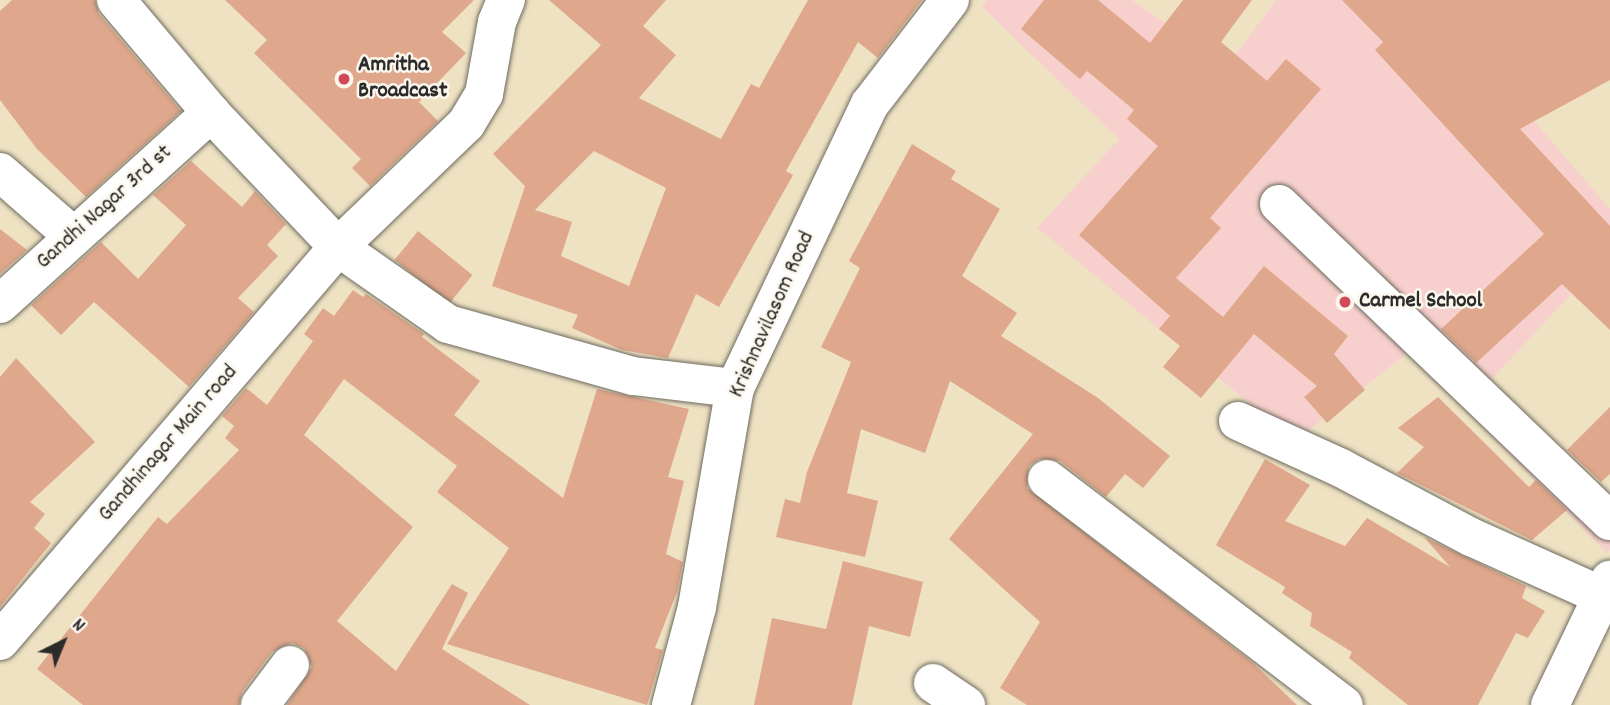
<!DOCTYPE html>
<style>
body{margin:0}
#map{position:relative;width:1610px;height:705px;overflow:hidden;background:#eee2c3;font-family:Dekko,sans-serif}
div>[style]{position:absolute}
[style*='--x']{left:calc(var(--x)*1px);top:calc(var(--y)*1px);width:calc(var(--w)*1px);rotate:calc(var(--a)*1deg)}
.built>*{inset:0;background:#f7d0cd}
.building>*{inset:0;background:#dfa78c;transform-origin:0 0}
.roads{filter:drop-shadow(0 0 2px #6f6b60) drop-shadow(0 0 2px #6f6b60)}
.minor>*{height:38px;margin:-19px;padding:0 19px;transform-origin:19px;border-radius:19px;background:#fff}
.dots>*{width:19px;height:19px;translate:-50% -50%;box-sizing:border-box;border:4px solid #fbf7ec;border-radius:50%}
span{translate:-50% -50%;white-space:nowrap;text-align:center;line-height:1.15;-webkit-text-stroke:5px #fbf7ec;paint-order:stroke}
.poi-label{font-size:23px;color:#2b2b2b;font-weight:700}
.left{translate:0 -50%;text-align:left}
.street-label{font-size:23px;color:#2b2b2b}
.north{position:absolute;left:28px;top:607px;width:70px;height:70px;-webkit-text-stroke:5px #fbf7ec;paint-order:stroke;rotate:43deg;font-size:19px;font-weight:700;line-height:28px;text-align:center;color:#2b2b2b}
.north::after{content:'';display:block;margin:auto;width:24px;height:32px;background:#2b2b2b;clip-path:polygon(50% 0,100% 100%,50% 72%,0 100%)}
</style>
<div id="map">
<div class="built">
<i style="clip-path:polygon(987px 0,1132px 0,1227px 66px,1276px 0,1430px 0,1610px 209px,1610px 252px,1490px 381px,1610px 508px,1610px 550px,1607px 553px,1409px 352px,1295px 441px,1037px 228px,1119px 139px,982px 7px)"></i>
</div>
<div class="building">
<i style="clip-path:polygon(12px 0,95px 0,99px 14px,181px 111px,86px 197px,37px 149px,0 100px,0 11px)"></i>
<i style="clip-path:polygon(225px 0,474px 0,442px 32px,466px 53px,419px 102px,438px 121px,370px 186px,352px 168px,361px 159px,254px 53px,267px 40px)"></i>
<i style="clip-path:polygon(evenodd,549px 0,666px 0,643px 26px,676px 55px,639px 98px,721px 139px,751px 84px,759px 88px,808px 0,922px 0,878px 58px,858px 42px,786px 171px,793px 175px,719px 307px,696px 294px,668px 358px,622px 350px,572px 328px,578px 315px,492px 286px,525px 186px,493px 154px,601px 45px,549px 0,594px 151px,666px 188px,629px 286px,561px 256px,572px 222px,535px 210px,594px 151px)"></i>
<i style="clip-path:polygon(1044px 0,1098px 0,1150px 43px,1183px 0,1252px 0,1221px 42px,1267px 81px,1286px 59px,1321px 89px,1210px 218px,1221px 228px,1176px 278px,1223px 317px,1264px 266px,1348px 336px,1334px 354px,1365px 390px,1327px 423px,1304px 397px,1317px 386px,1254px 334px,1201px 398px,1163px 367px,1180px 346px,1159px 329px,1170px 316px,1079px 235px,1158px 146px,1127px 119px,1134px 110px,1087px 71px,1080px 79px,1021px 29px)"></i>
<i style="clip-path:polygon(1342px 0,1610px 0,1610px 80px,1520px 129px,1610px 226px,1610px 330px,1562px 284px,1476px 363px,1441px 329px,1544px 234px,1375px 50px,1383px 42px)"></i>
<i style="clip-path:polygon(912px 144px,956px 171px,951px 179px,1000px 209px,962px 276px,1017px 313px,1001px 336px,1098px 398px,1170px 456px,1143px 488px,1125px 474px,1106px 497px,1060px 461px,1039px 459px,1029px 466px,1027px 488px,1253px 663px,1297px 705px,1027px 705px,1000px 688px,1040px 622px,949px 539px,1033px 434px,950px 381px,925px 453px,861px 429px,847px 493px,878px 501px,865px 557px,776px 537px,785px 499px,800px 503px,807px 472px,851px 362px,821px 347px,860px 268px,849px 261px)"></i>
<i style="clip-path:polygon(191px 161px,242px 207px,255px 191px,286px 224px,267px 245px,278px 256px,238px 298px,254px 312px,189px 387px,94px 302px,61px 335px,31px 305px,101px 242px,138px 279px,186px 225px,153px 195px)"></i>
<i style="clip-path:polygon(0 229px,27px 250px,0 274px)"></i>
<i style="left:418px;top:231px;width:70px;height:37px;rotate:39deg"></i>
<i style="clip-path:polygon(353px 290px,363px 297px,366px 294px,424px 334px,422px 337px,480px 381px,454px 415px,563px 498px,597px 389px,689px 409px,668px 477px,684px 481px,666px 554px,683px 562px,677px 592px,655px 648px,663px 650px,647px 705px,447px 644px,509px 548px,437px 492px,457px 466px,344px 379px,304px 435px,413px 527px,337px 621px,396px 671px,452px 584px,468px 593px,442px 649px,530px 705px,287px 705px,312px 667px,304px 648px,292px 643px,272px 652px,242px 692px,239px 705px,83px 705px,37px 669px,158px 517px,167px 524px,239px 450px,225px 438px,234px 426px,222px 416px,246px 388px,267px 405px,313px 341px,304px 334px,323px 308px,334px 316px)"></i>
<i style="clip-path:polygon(16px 358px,95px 442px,30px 502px,45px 514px,34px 528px,51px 543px,0 607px,0 377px)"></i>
<i style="clip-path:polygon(1438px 397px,1529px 487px,1536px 480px,1567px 510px,1532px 540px,1397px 473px,1424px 447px,1398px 428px)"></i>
<i style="clip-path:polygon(1610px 407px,1610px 474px,1601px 482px,1567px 450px)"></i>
<i style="clip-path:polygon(1265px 459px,1310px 485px,1285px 521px,1345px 546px,1367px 518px,1450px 567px,1424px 537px,1526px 586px,1522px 598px,1545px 611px,1528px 638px,1516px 633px,1478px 705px,1408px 705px,1349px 658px,1352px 652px,1310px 626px,1312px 613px,1282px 593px,1285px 587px,1216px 545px)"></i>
<i style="clip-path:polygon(843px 561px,923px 582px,910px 637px,869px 626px,852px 705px,754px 705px,772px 618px,826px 629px)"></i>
</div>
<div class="roads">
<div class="minor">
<i style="--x:116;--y:0;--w:148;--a:49.9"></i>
<i style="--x:211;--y:113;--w:185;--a:46.5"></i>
<i style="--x:338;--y:247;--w:134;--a:35"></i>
<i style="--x:448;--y:324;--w:192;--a:15.7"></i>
<i style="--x:633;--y:376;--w:103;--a:6.7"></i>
<i style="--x:0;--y:172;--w:97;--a:41.2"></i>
<i style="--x:1279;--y:204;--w:458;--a:43.8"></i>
<i style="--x:0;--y:304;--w:285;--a:-42.2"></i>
<i style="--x:1238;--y:421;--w:113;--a:24.5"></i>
<i style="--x:1341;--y:468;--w:147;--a:28"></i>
<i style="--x:1471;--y:537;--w:144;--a:24.2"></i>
<i style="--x:1047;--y:479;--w:373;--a:37.3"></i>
<i style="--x:0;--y:641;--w:519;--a:-49.37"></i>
<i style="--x:338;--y:247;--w:178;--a:-43.9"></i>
<i style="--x:466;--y:124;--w:35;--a:-59"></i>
<i style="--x:484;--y:94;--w:73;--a:-79.8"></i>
<i style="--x:497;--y:22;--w:24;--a:-68"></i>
<i style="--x:933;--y:683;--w:40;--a:34"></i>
<i style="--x:260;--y:705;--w:50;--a:-53.1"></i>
<i style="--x:671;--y:705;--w:101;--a:-75.1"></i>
<i style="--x:697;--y:607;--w:222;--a:-80.2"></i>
<i style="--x:735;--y:388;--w:314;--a:-64.6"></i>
<i style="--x:870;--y:104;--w:131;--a:-52.4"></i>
<i style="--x:1550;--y:705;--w:139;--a:-64.4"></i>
</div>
</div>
<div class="dots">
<i style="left:344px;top:79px;background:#d1495b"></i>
<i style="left:1345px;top:302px;background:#d1495b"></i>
</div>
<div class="poi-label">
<span class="left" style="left:358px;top:79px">Amritha<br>Broadcast</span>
<span class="left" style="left:1359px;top:302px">Carmel School</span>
</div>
<div class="street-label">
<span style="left:105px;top:208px;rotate:-42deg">Gandhi Nagar 3rd st</span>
<span style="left:773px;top:315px;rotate:-66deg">Krishnavilasom Road</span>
<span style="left:169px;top:444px;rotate:-49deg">Gandhinagar Main road</span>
</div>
<div class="north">N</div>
</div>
